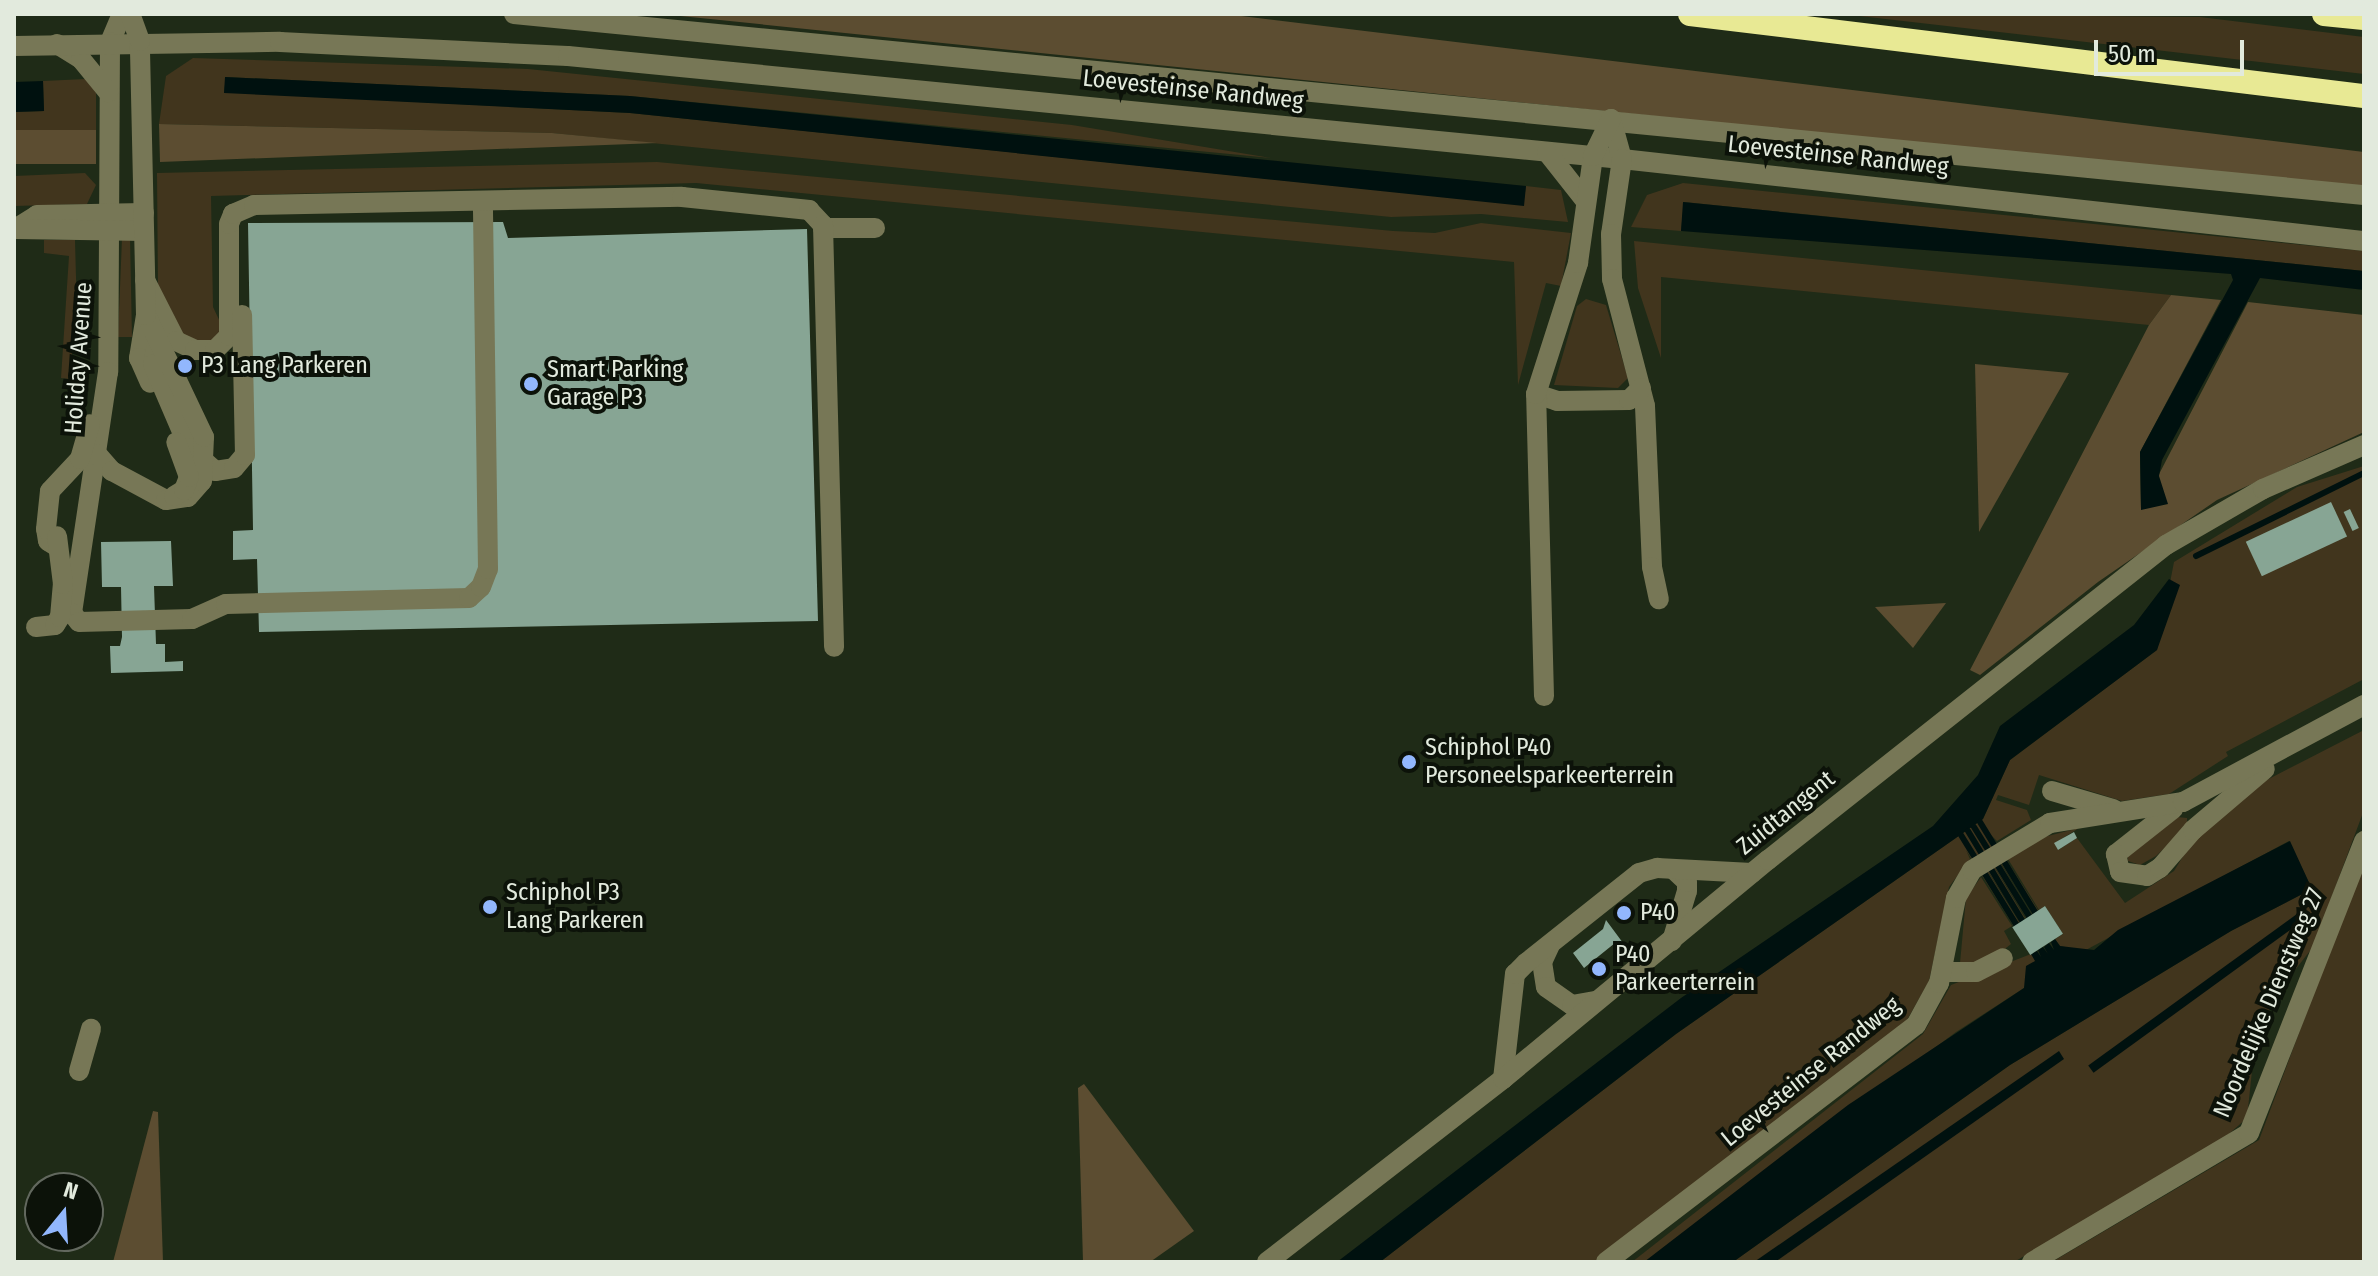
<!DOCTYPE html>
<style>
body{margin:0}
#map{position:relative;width:2378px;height:1276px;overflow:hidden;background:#1f2b17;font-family:"Fira Sans Condensed",sans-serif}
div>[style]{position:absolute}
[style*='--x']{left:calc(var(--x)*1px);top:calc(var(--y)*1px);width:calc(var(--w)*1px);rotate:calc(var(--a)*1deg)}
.green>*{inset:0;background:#41351d}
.forest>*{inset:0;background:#5c4d31;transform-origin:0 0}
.water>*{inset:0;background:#00110f;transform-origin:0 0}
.stream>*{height:6px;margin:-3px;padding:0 3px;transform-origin:3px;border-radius:3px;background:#00110f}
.building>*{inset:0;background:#87a594;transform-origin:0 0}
.minor>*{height:20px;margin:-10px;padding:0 10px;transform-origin:10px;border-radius:10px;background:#777756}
.highway>*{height:24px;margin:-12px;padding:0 12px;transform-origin:12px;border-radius:12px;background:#e8e994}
.dots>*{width:22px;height:22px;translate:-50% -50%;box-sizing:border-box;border:4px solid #0c1209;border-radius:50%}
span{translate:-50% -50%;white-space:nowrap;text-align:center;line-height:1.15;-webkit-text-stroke:8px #0c1209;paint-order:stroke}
.street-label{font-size:24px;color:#e2eadd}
.poi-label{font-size:24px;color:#e2eadd}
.left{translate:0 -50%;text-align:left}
.frame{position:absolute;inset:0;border:16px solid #e2eadd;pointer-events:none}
.north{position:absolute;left:24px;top:1172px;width:80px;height:80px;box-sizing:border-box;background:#0c1209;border:2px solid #62685e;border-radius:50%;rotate:18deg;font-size:22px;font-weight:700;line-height:32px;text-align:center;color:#e2eadd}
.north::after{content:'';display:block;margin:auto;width:28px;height:36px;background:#92b7fd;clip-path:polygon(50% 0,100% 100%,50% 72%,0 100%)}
.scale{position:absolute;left:2094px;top:40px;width:150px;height:36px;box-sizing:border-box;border:4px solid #e2eadd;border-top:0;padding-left:10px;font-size:24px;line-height:28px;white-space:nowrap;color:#e2eadd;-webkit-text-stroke:6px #0c1209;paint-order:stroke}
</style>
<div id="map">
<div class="green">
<i style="clip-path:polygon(1842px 14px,2200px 17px,2364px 37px,2364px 74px)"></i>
<i style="clip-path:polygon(193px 58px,528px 69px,1072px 125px,1271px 158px,630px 96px,226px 77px,224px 92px,630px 113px,1523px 205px,1526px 186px,1561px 190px,1568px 222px,1481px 214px,1391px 217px,552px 133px,159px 124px,166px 76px)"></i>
<i style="clip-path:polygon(86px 79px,96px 93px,96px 130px,14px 135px,14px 112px,44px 111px,43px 81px)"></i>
<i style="clip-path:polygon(657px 162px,1393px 231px,1435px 233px,1481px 223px,1571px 233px,1561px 286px,1546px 283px,1518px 385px,1514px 262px,696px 183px,211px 196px,213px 307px,223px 328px,216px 342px,186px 340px,158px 291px,157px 173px)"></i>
<i style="clip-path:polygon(85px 173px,96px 185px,87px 204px,14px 206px,14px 176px)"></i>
<i style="clip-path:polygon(1683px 183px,2364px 251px,2364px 271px,1684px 202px,1681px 231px,1631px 227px,1647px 195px)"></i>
<i style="clip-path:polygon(122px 238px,130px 238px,132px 337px,118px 337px)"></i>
<i style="clip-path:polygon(44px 240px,75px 240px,77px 314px,69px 379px,61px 378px,69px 256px,44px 253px)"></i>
<i style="clip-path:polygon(1634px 241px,2171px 295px,2149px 325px,1661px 277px,1661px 358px,1638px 288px)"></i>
<i style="clip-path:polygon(1586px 299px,1606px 305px,1628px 378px,1618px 388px,1554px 385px,1577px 306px)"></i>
<i style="clip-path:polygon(2364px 466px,2364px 679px,2226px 752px,2228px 756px,2169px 794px,2122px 801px,2039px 775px,2029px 805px,1998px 795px,1996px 800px,2027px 810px,2031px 820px,1997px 841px,1991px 835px,2038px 910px,2033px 913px,1985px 838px,2031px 914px,2026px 917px,1979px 842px,2025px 918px,2020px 921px,1972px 846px,2019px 922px,2013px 925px,1966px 850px,1970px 859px,1949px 887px,1929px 981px,1907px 1020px,1599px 1262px,1380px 1262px,1676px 1034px,1983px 819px,2010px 760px,2157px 650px,2174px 562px,2297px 487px)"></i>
<i style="clip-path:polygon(2364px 730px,2364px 810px,2313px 947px,2273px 998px,2252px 1071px,2247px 1118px,2222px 1140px,2014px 1262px,1733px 1262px,2010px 1065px,2231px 931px,2312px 889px,2289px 841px,2084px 951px,2060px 946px,2055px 939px,2063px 934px,2045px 906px,2039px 910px,2008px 859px,2044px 837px,2079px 828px,2055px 843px,2058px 850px,2077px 838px,2125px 903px,2174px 871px,2193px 840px,2257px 785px)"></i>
<i style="clip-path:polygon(2177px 817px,2187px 818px,2187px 827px,2156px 856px,2140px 865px,2128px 861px,2127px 855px)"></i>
<i style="clip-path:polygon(2364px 859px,2364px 1262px,2052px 1262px,2259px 1140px)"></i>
<i style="clip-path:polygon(1981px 877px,2012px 926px,2004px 931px,2011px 944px,1985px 965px,1960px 963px,1966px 898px)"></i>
<i style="clip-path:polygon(2031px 954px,2036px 961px,2024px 988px,1956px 1032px,1647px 1262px,1632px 1262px,1923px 1034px,1951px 985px)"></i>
</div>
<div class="forest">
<i style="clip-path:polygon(661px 14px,1225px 14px,2364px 152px,2364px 189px)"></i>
<i style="clip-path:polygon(159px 124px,552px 133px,657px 143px,160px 162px)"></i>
<i style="left:96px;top:130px;width:34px;height:82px;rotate:90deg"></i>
<i style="clip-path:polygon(2171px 295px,2221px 300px,2140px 452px,2141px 509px,2248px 302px,2364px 315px,2364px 432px,2217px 500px,2098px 582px,1980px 675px,1970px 670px,2149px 325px)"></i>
<i style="clip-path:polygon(1975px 364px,2069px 373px,1979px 532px)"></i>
<i style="clip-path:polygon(1946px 603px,1913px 648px,1875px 607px)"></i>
<i style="clip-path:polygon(1084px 1084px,1194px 1231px,1150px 1262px,1083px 1262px,1078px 1088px)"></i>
<i style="clip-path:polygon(153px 1111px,158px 1112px,163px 1262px,113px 1262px)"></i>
</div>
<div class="water">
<i style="clip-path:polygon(225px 77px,630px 96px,1526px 186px,1524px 206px,630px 113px,224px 93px)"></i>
<i style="left:43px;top:81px;width:30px;height:29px;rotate:88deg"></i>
<i style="clip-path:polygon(1683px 202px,2364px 271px,2364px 290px,2260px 278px,2162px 460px,2159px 476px,2168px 504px,2141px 510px,2140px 452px,2233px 280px,2231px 274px,1681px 231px)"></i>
<i style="clip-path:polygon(2169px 579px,2180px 585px,2157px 650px,2010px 760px,1983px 819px,1676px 1034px,1380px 1262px,1337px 1262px,1681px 998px,1933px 826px,1978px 775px,2000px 726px,2134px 625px)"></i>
<i style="clip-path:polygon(2290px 841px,2312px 889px,2231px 931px,2010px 1065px,1733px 1262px,1644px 1262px,1848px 1105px,2024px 988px,2026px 966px,2035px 961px,2031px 954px,2037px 951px,2041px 957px,2038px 950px,2043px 947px,2048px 954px,2044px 947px,2049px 943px,2054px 950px,2051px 942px,2055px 939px,2060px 946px,2094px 950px,2118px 930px)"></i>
<i style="left:2301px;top:911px;width:9px;height:263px;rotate:54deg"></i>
<i style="clip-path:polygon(2059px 1051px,2064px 1059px,1775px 1262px,1754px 1262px)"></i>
</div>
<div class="stream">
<i style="--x:2196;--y:556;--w:187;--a:-26.3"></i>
<i style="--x:1980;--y:822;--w:105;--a:58.6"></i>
<i style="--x:1974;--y:827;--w:105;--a:58.3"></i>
<i style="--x:1968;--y:831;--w:104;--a:58.8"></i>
<i style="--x:1961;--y:835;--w:105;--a:58.3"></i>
</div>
<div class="building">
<i style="clip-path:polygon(503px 222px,508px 238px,807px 229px,818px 621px,259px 632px,257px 559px,233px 560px,233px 531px,253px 530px,248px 223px)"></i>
<i style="left:2331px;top:502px;width:38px;height:94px;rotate:65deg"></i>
<i style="left:2350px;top:509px;width:21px;height:7px;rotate:65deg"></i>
<i style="clip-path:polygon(171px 541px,173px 586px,154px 586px,156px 644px,165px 644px,165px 662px,183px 661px,183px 671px,111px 673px,110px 646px,120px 646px,122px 637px,121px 587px,102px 587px,101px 542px)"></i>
<i style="clip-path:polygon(2074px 832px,2077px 838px,2058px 850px,2054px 843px)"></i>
<i style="left:2045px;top:906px;width:33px;height:39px;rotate:57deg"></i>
<i style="clip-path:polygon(1606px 920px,1623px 943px,1615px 943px,1584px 968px,1573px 953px,1603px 929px)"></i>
</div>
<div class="minor">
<i style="--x:122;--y:14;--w:30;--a:113"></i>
<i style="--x:110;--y:42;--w:330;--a:90.3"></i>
<i style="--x:108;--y:372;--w:244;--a:98.5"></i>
<i style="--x:72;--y:613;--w:11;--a:52"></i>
<i style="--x:79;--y:622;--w:113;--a:-1.5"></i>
<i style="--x:192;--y:619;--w:37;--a:-24"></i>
<i style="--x:226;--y:604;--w:243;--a:-1.4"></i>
<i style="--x:469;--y:598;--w:16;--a:-43"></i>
<i style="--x:481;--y:587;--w:19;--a:-69"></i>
<i style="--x:488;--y:569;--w:367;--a:-90.8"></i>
<i style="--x:514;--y:14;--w:1859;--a:5.59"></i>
<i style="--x:57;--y:44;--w:28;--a:32"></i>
<i style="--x:81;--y:59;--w:43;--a:50.7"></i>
<i style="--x:14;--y:46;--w:266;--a:-0.9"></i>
<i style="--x:280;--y:42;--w:288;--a:2.8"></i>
<i style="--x:568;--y:56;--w:1059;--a:5.58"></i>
<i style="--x:1622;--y:159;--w:747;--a:6.31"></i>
<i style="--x:1611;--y:119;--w:41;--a:74.6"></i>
<i style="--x:1622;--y:159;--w:76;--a:98.3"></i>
<i style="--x:1611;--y:234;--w:45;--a:88.7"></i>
<i style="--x:1612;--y:279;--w:131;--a:75.4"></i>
<i style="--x:1645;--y:406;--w:161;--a:87.5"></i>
<i style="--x:1652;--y:567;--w:33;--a:78"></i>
<i style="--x:1547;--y:152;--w:60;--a:51.8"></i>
<i style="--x:823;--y:228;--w:52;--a:0"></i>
<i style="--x:15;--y:229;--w:26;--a:-32"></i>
<i style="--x:37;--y:215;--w:107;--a:-1.1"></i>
<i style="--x:15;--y:229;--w:129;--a:0.9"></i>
<i style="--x:145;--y:280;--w:68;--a:63.1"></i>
<i style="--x:176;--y:341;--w:21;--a:25"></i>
<i style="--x:195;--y:350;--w:20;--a:0"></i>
<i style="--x:215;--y:350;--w:20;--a:-45"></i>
<i style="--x:229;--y:336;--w:112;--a:-90"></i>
<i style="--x:229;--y:224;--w:11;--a:-68"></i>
<i style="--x:233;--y:214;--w:23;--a:-23"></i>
<i style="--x:254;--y:205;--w:428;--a:-1.1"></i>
<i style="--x:682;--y:197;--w:128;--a:5.8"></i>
<i style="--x:809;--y:210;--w:21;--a:47"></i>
<i style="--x:823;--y:225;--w:422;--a:88.5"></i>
<i style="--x:146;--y:315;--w:44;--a:99.2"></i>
<i style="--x:139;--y:358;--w:27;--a:66"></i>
<i style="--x:157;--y:344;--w:20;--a:101"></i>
<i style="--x:153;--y:364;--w:91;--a:66.8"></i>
<i style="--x:189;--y:448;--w:35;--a:41"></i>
<i style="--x:215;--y:471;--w:19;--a:-9"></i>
<i style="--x:234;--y:468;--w:17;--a:-50"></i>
<i style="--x:245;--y:455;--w:140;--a:-91.2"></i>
<i style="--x:1536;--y:394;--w:22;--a:18"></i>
<i style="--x:1557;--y:401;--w:72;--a:-0.8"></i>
<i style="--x:1629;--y:400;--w:17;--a:-45"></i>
<i style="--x:97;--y:454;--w:23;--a:49"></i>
<i style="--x:112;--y:471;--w:61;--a:28.2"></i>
<i style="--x:166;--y:500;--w:22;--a:-8"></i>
<i style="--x:188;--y:497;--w:21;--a:-49"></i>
<i style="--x:202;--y:481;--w:44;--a:-87.4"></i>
<i style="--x:204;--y:437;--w:135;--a:-115.4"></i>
<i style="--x:146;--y:315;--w:274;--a:-91.3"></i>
<i style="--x:140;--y:41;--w:29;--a:-110"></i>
<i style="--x:174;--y:496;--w:12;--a:-31"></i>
<i style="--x:184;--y:490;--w:14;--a:-69"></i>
<i style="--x:189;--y:477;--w:37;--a:-110"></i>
<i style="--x:56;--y:546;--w:9;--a:-148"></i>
<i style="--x:48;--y:541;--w:12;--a:-99"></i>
<i style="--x:46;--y:529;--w:38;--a:-84"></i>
<i style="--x:50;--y:491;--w:44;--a:-46.8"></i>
<i style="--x:80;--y:459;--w:36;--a:-74"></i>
<i style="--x:36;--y:627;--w:19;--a:-6"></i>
<i style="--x:55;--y:625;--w:9;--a:-58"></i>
<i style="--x:60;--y:617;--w:33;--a:-85"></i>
<i style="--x:63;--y:584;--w:48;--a:-97.1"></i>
<i style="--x:1544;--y:696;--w:302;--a:-91.5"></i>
<i style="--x:1536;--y:394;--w:138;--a:-72.2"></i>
<i style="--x:1578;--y:263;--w:108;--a:-82"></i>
<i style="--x:1593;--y:156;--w:41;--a:-64.1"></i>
<i style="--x:2052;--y:791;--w:64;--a:16.4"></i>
<i style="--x:2173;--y:809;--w:73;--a:141.7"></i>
<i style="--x:2116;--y:854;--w:18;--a:77"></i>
<i style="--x:2120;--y:872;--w:27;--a:8"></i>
<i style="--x:2147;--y:876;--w:15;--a:-32"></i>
<i style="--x:2160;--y:868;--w:50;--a:-49"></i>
<i style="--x:2193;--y:830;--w:94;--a:-40.3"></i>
<i style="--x:1672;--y:941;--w:52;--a:-73.3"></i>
<i style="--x:1687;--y:891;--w:9;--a:-90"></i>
<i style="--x:1687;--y:882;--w:19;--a:-137"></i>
<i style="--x:1550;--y:945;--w:19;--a:115"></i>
<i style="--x:1542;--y:962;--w:25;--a:81"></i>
<i style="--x:1546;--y:987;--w:32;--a:35"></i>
<i style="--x:1572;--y:1005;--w:23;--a:-10"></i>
<i style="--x:1943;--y:972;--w:33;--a:0"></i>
<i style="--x:1976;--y:972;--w:30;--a:-27"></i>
<i style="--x:79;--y:1071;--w:44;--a:-74.1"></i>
<i style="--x:1503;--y:1079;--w:106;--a:-83.5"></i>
<i style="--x:1515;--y:974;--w:16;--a:-45"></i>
<i style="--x:1526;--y:963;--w:144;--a:-38.5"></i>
<i style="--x:1639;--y:873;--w:19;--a:-16"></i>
<i style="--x:1657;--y:868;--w:95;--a:3"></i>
<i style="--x:1267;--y:1262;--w:299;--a:-37.8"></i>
<i style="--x:1503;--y:1079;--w:344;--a:-39.6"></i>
<i style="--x:1768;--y:860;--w:508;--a:-38.36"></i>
<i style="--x:2166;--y:545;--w:112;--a:-30"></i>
<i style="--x:2263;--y:489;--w:110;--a:-23.5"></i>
<i style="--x:1606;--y:1262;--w:390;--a:-37.4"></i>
<i style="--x:1916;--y:1025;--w:48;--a:-61.3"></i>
<i style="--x:1939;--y:983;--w:87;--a:-78.7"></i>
<i style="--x:1956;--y:898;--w:32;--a:-60"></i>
<i style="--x:1972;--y:870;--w:91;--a:-31.1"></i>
<i style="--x:2050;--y:823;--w:135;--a:-9"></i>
<i style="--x:2183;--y:802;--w:205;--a:-28.2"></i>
<i style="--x:2032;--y:1262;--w:252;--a:-30.7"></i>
<i style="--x:2249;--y:1133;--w:314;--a:-68.5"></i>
</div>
<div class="highway">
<i style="--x:1690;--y:14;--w:679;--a:6.94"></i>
<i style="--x:2324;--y:14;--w:40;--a:5.7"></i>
</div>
<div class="dots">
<i style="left:185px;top:366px;background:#92b7fd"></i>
<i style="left:531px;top:384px;background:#92b7fd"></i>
<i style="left:1409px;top:762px;background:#92b7fd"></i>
<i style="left:490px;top:907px;background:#92b7fd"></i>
<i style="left:1624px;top:913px;background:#92b7fd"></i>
<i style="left:1599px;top:969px;background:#92b7fd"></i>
</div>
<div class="street-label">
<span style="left:1193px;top:90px;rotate:6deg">Loevesteinse Randweg</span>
<span style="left:1838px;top:156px;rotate:6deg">Loevesteinse Randweg</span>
<span style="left:79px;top:358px;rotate:-86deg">Holiday Avenue</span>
<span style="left:1786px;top:813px;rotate:-39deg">Zuidtangent</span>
<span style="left:2269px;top:1003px;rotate:-67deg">Noordelijke Dienstweg 27</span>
<span style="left:1811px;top:1072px;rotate:-39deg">Loevesteinse Randweg</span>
</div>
<div class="poi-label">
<span class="left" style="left:201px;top:366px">P3 Lang Parkeren</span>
<span class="left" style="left:547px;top:384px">Smart Parking<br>Garage P3</span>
<span class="left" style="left:1425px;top:762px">Schiphol P40<br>Personeelsparkeerterrein</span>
<span class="left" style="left:506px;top:907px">Schiphol P3<br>Lang Parkeren</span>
<span class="left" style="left:1640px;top:913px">P40</span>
<span class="left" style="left:1615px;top:969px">P40<br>Parkeerterrein</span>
</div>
<div class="frame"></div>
<div class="north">N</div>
<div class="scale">50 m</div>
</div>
